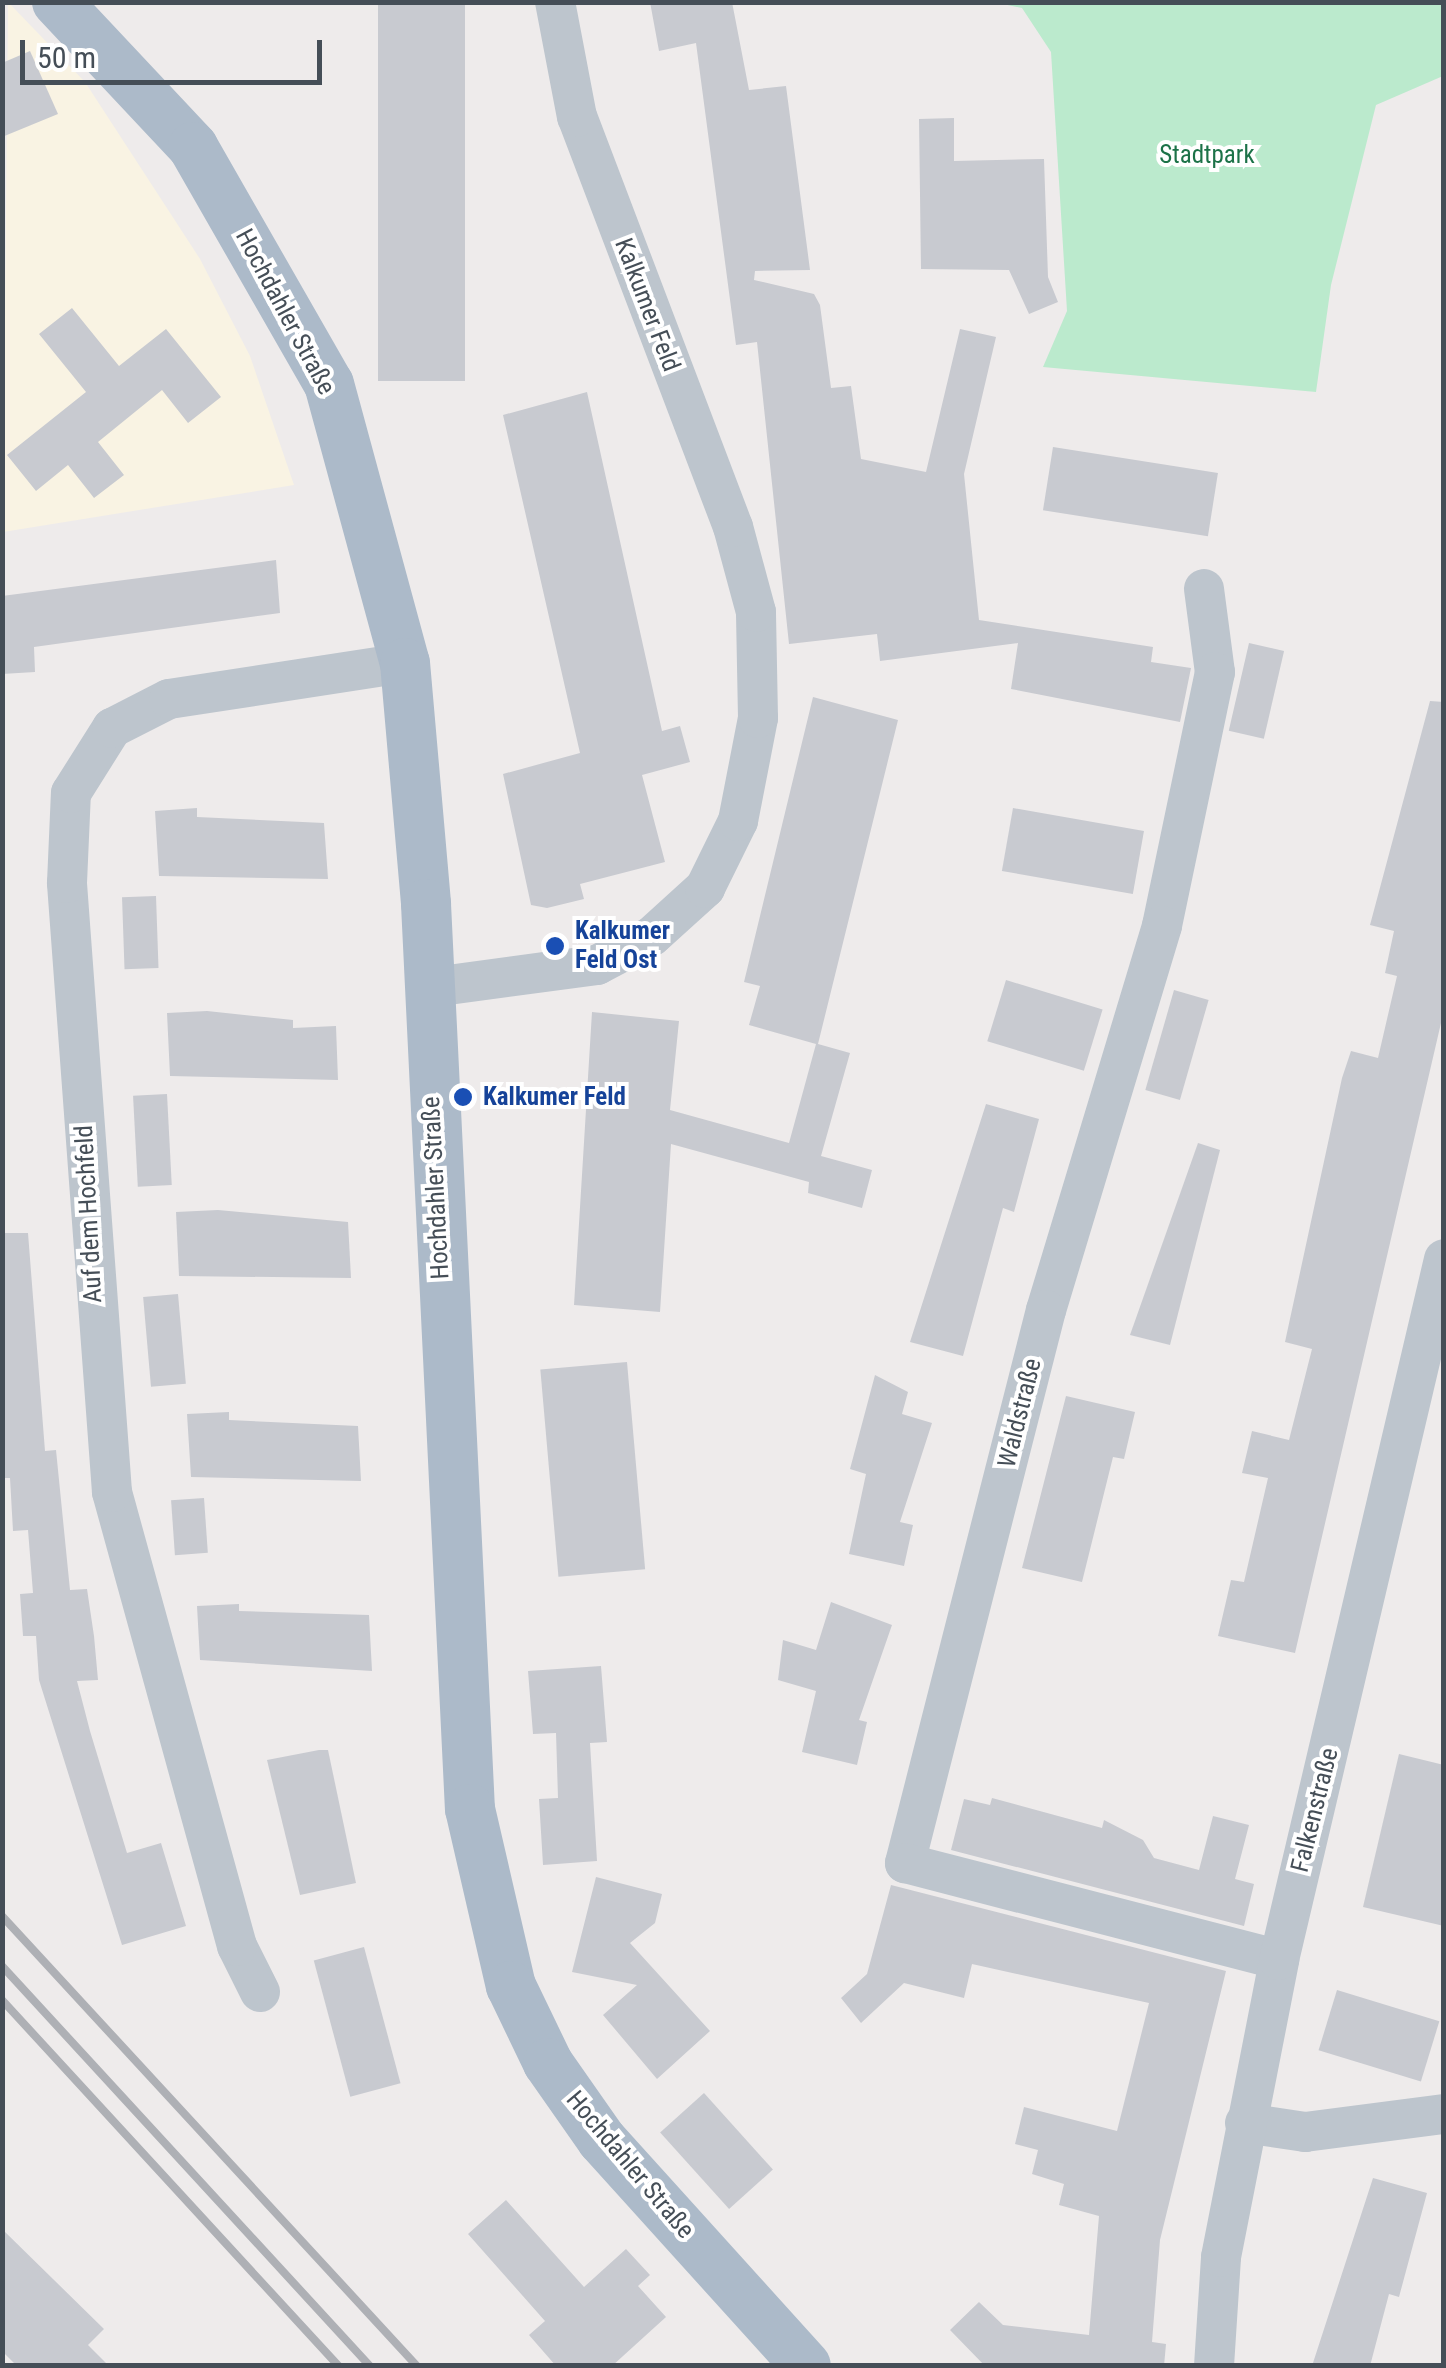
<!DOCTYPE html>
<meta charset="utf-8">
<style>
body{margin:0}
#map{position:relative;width:1446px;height:2368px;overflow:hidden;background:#eeebeb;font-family:"Roboto Condensed",sans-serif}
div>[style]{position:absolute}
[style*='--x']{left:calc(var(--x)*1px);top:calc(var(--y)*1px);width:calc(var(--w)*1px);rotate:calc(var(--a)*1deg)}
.commercial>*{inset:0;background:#f9f3e3}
.green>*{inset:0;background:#bbeacd}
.building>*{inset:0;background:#c8cad0;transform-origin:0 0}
.minor>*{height:40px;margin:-20px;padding:0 20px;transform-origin:20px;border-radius:20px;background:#bdc5cd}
.major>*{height:50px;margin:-25px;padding:0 25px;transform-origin:25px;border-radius:25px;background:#acbac9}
.rail>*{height:8px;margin:-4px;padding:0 4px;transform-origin:4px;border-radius:4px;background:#aeb0b5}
.dots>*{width:28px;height:28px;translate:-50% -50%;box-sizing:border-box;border:5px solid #fff;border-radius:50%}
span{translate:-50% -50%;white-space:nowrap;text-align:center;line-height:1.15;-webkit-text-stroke:8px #fff;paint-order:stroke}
.park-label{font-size:25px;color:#1c7248}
.street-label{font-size:25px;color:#454e57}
.transit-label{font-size:25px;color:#164399;font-weight:700}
.left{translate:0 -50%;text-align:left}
.frame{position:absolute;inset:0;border:5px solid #454e57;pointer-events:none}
.scale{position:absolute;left:20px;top:40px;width:302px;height:45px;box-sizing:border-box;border:5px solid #454e57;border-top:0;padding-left:12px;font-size:30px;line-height:35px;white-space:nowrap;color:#454e57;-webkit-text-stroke:8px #fff;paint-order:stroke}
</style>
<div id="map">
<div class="commercial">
<i style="clip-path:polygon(8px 2px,85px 82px,200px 259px,250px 356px,294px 485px,3px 532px)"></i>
</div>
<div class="green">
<i style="clip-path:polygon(998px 3px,1443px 3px,1443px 76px,1376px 105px,1331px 285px,1316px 392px,1043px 367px,1067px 311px,1051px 52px,1022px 8px)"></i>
</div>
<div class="building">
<i style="left:378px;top:2px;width:87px;height:379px"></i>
<i style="clip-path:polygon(650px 2px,732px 2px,749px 90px,786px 86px,810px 270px,755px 271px,754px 280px,814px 294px,820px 305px,831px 388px,851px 386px,861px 459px,926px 472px,960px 329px,996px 337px,964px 474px,979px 620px,1153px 647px,1151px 662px,1191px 668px,1180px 722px,1011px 689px,1018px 643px,880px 661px,877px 634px,789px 644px,757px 342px,736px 345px,696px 43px,659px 51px)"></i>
<i style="clip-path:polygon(30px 51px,58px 114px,2px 137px,2px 63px)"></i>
<i style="clip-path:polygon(954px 118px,954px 161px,1044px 159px,1048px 277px,1058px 302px,1029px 314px,1009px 270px,921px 269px,919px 119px)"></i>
<i style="clip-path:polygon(72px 308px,119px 366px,166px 329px,221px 397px,188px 423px,162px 390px,98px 442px,124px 475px,94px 498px,68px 465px,36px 491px,7px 455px,86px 392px,39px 334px)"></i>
<i style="clip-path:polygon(587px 392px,662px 731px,680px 726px,690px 762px,642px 775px,665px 862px,580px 884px,584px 899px,547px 908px,531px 905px,503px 774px,580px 753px,503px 415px)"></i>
<i style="left:1053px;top:447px;width:167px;height:64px;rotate:9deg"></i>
<i style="clip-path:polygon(276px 560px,280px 613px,34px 647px,35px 672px,2px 674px,2px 596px)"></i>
<i style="left:1249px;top:643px;width:36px;height:90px;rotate:13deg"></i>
<i style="clip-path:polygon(813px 697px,898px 720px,818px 1044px,850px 1053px,821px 1156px,872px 1170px,862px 1208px,808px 1193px,809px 1182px,671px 1144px,660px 1312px,574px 1305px,592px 1012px,679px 1021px,670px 1110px,789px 1143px,816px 1044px,749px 1025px,760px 986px,744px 982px)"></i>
<i style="clip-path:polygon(1430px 701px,1444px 702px,1444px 1010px,1295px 1653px,1218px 1636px,1231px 1580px,1244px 1582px,1268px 1478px,1242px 1473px,1252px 1431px,1289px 1440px,1312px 1349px,1285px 1342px,1342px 1078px,1351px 1051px,1378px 1058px,1397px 976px,1385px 973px,1394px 931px,1370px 925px)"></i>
<i style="clip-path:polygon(197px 808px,197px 817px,324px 823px,328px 879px,159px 876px,155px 811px)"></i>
<i style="left:1013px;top:808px;width:133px;height:64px;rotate:10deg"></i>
<i style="left:156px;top:896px;width:72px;height:34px;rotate:88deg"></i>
<i style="left:1006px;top:980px;width:101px;height:64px;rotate:17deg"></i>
<i style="left:1174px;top:990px;width:36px;height:104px;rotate:16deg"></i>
<i style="clip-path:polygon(207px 1011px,293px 1020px,293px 1028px,336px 1026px,338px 1080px,170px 1076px,167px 1013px)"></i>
<i style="left:167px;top:1094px;width:91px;height:34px;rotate:87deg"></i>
<i style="clip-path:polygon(986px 1104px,1039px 1119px,1014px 1212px,1003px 1208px,963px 1356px,910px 1342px)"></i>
<i style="clip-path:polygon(1198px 1143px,1220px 1150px,1170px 1345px,1130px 1335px)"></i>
<i style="clip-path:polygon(218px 1210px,348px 1222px,351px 1278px,179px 1276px,176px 1212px)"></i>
<i style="clip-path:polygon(2px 1233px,28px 1233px,45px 1451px,56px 1450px,70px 1590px,87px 1589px,94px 1636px,98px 1680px,77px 1681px,90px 1731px,127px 1853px,161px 1843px,186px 1926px,122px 1945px,39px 1680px,36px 1636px,23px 1636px,20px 1594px,33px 1593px,28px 1530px,13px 1531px,10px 1478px,2px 1478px)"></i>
<i style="left:178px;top:1294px;width:90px;height:35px;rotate:85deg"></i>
<i style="left:627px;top:1362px;width:208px;height:87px;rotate:85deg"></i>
<i style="clip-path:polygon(875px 1375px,908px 1392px,902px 1414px,932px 1423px,900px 1522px,913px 1525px,904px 1566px,849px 1554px,866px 1474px,850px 1469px)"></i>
<i style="clip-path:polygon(1066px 1396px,1135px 1412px,1124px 1459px,1113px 1457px,1082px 1582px,1022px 1568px)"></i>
<i style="clip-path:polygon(229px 1412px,229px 1420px,358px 1426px,361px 1481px,191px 1477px,187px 1414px)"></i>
<i style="left:204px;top:1498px;width:55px;height:33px;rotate:86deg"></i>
<i style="clip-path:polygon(831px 1602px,892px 1625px,859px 1720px,867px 1722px,857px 1765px,802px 1752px,816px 1691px,778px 1680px,783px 1640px,816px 1650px)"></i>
<i style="clip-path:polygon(239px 1604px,239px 1611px,369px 1615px,372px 1671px,200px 1660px,197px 1606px)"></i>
<i style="clip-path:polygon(601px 1666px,607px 1742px,590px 1743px,597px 1861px,543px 1865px,539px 1799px,558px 1798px,556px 1733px,533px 1734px,528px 1671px)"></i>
<i style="clip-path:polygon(319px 1750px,328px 1750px,356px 1883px,300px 1895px,267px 1760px)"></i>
<i style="clip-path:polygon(1399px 1754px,1444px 1765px,1444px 1926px,1363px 1907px)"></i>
<i style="clip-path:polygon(992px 1798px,1102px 1828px,1104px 1820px,1143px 1840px,1154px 1858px,1199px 1870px,1213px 1816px,1249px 1825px,1235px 1879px,1254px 1884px,1244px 1926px,951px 1850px,964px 1799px,990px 1805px)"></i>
<i style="clip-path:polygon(596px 1877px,662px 1894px,655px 1923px,630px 1943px,710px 2031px,657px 2079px,603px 2015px,637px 1985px,572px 1972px)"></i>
<i style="clip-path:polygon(891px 1885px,1226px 1971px,1160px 2240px,1152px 2342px,1166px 2344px,1164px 2366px,985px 2366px,950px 2330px,979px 2302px,1003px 2325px,1089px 2335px,1099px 2216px,1059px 2205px,1064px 2184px,1032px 2174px,1038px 2150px,1015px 2144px,1024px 2107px,1117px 2131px,1149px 2003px,972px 1964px,964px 1998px,904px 1983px,861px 2023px,841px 1998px,867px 1974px)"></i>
<i style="left:364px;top:1947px;width:141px;height:52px;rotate:75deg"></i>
<i style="left:1337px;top:1990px;width:107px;height:63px;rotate:17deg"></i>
<i style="left:704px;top:2093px;width:103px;height:59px;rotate:48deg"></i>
<i style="clip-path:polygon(1373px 2178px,1427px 2193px,1399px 2297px,1389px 2294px,1370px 2366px,1312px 2366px)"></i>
<i style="clip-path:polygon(506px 2200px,584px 2287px,626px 2249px,650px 2275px,638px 2286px,666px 2317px,612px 2366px,556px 2366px,529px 2335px,545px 2321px,468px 2234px)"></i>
<i style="clip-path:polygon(2px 2229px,104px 2329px,88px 2345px,109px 2366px,17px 2366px,2px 2351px)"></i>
</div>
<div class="minor">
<i style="--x:1204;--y:589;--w:84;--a:82.5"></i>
<i style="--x:1215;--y:672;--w:259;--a:101.8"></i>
<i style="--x:1162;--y:926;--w:401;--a:106.8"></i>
<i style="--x:1046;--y:1310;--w:571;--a:104.3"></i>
<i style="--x:905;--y:1863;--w:386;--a:14.5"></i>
<i style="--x:426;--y:988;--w:173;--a:-7.7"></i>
<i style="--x:597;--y:965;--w:62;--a:-27.8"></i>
<i style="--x:652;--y:936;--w:72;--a:-42.2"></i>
<i style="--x:705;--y:888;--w:75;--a:-63.8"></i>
<i style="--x:738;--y:821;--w:105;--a:-79"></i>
<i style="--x:758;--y:718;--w:106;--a:-91.1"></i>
<i style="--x:756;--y:612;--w:88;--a:-105.1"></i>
<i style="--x:733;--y:527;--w:439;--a:-110.8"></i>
<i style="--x:577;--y:117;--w:117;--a:-100.8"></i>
<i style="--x:260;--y:1992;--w:51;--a:-116.6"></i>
<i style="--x:237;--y:1946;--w:471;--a:-105.4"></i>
<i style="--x:112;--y:1492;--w:611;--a:-94.23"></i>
<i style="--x:67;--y:883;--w:90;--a:-87.5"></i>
<i style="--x:71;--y:793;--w:77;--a:-57.8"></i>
<i style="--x:112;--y:728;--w:64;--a:-27"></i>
<i style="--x:169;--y:699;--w:239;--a:-8.7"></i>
<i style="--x:1245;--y:2123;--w:61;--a:8.5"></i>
<i style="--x:1305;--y:2132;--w:140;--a:-7.4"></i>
<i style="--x:1214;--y:2366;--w:109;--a:-86.3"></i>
<i style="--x:1221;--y:2257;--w:303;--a:-78.9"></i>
<i style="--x:1279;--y:1960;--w:720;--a:-76.75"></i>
</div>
<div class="major">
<i style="--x:57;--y:2;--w:199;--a:46.8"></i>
<i style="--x:193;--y:147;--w:273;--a:60.2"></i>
<i style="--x:329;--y:384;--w:289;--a:74.8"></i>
<i style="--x:405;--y:663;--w:242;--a:85"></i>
<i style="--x:426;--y:904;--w:906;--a:87.22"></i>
<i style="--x:470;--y:1809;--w:182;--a:77"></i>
<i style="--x:511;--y:1986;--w:85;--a:64.3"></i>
<i style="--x:548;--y:2063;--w:94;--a:55"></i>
<i style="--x:602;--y:2140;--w:304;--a:47.9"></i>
</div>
<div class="rail">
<i style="--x:2;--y:1916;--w:612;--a:47.32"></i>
<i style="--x:2;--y:1966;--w:544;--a:47.39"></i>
<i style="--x:2;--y:2000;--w:498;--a:47.4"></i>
</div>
<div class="dots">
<i style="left:555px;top:946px;background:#1a4fb4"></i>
<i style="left:463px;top:1097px;background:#1a4fb4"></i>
</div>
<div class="park-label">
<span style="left:1207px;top:155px">Stadtpark</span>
</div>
<div class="street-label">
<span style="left:647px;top:305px;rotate:69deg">Kalkumer Feld</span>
<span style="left:285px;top:312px;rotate:62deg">Hochdahler Straße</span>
<span style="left:436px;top:1188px;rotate:-93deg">Hochdahler Straße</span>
<span style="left:89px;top:1214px;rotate:-93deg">Auf dem Hochfeld</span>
<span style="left:1020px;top:1413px;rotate:-76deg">Waldstraße</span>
<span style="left:1315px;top:1810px;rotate:-76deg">Falkenstraße</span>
<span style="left:630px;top:2165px;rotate:50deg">Hochdahler Straße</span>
</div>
<div class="transit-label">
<span class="left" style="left:575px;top:946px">Kalkumer<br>Feld Ost</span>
<span class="left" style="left:483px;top:1097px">Kalkumer Feld</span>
</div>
<div class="frame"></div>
<div class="scale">50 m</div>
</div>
